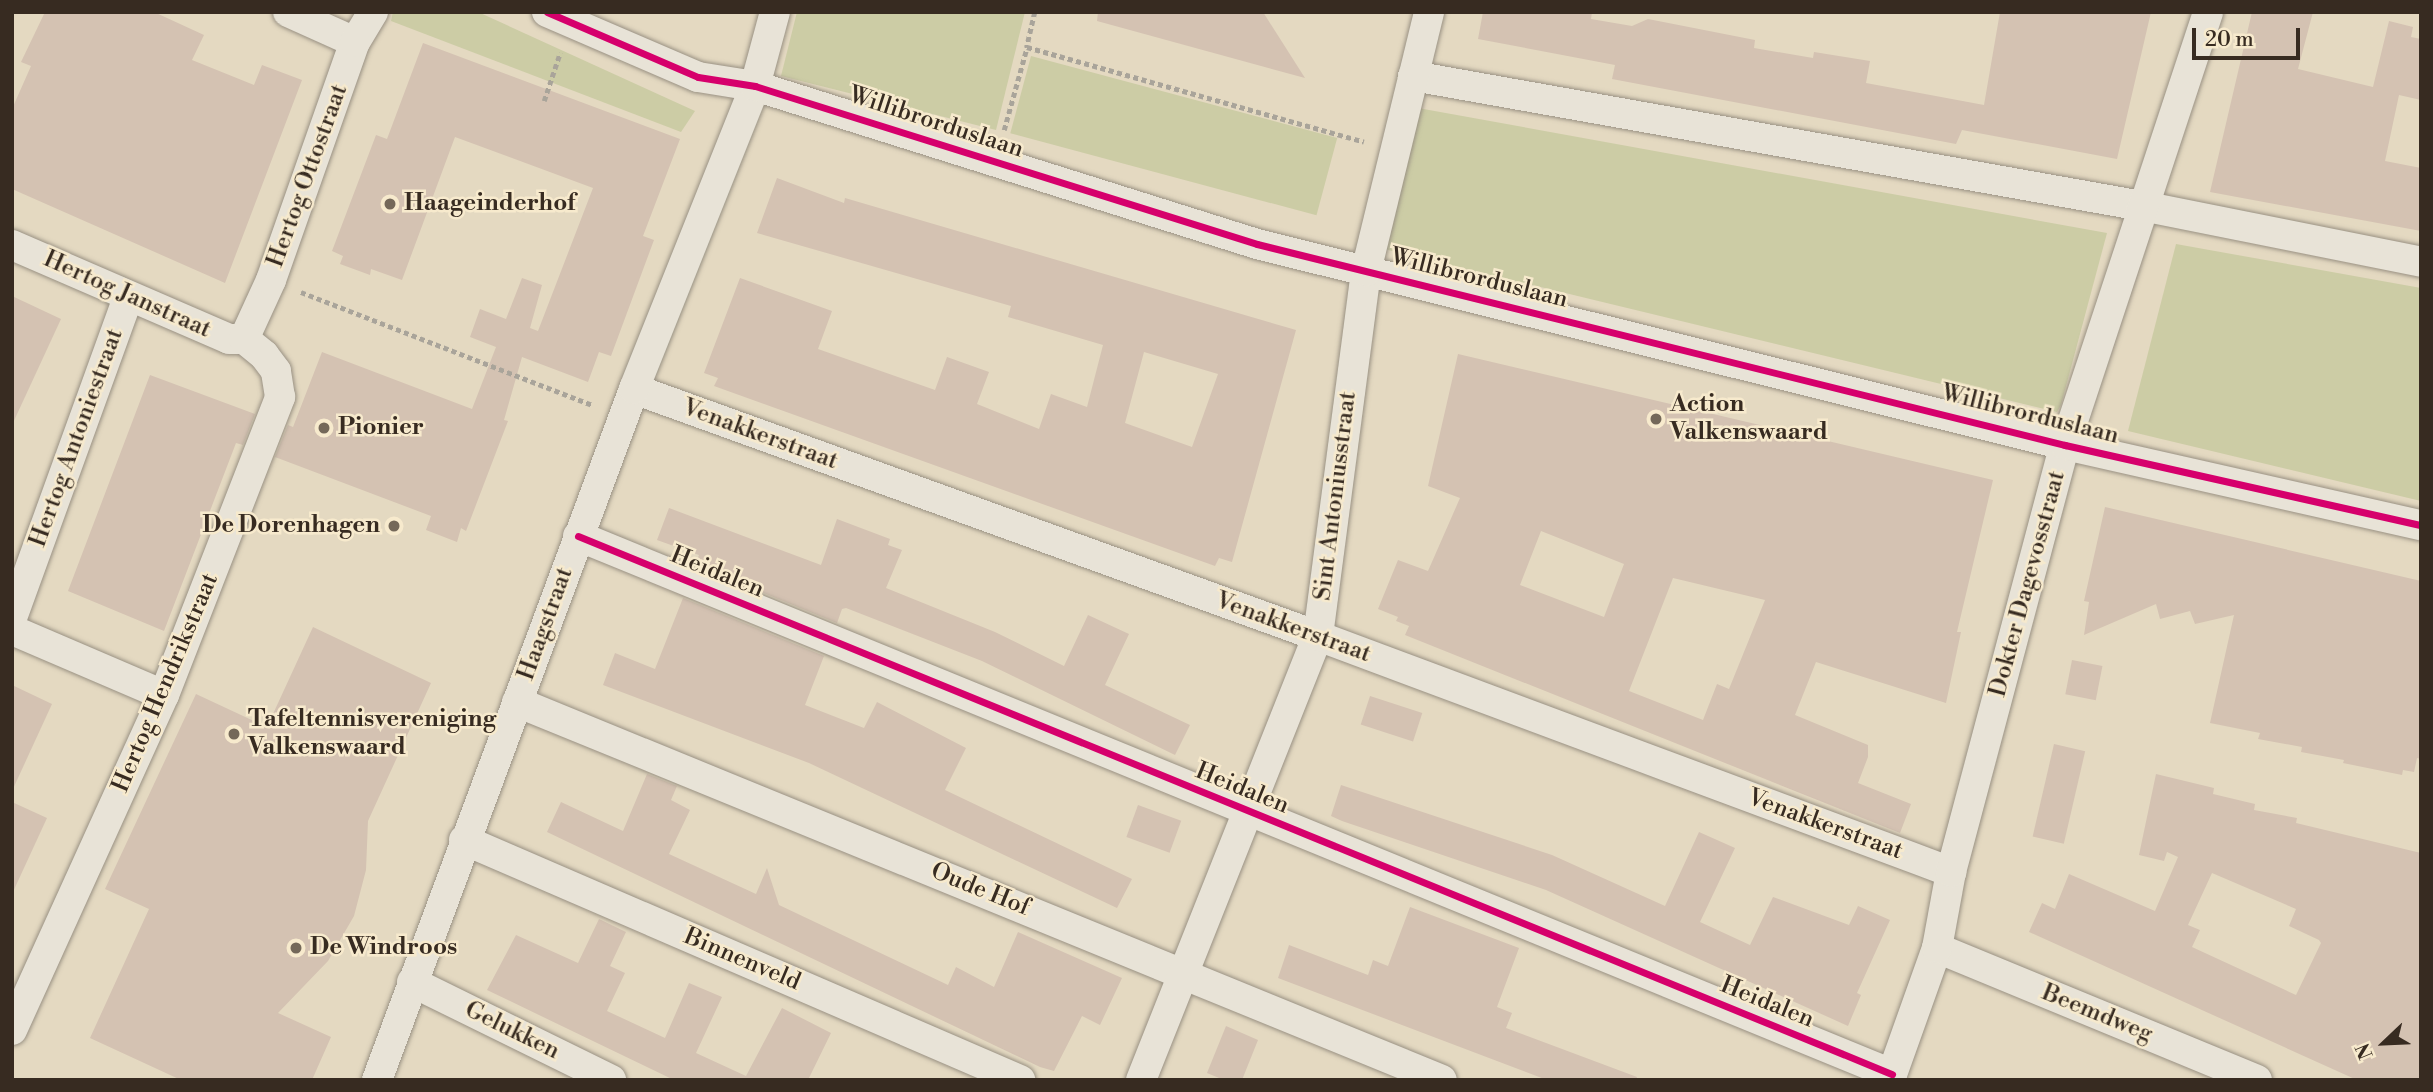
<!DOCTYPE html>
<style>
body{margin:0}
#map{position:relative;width:2433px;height:1092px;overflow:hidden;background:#e4d9c1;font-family:"Libre Bodoni",serif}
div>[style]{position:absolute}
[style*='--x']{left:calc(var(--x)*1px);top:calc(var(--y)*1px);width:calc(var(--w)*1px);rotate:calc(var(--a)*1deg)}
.green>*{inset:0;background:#cccca5;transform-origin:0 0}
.building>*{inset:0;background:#d4c2b2;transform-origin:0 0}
.path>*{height:4.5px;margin-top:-2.25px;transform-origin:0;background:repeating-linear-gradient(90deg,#a9a49a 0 5px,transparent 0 8.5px)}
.roads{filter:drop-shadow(0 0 2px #999183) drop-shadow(0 0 2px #999183)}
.street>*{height:30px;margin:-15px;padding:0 15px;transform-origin:15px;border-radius:15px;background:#e8e3d7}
.cycleway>*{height:7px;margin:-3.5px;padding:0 3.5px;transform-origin:3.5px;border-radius:3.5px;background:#d6006c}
.dots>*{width:19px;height:19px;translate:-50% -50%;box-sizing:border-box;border:4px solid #f7eacd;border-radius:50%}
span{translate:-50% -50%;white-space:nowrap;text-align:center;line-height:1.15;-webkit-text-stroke:5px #f7eacd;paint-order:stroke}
.street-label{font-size:24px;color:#372b21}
.poi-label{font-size:24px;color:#372b21;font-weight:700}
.left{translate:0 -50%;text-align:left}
.right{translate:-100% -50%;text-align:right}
.frame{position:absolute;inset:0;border:14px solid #372b21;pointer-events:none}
.north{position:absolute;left:2349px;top:1008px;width:70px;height:70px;-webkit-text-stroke:5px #f7eacd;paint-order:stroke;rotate:247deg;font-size:19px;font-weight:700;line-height:28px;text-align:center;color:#372b21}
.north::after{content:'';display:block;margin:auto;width:24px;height:32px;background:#372b21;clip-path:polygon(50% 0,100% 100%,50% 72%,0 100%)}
.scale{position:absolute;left:2192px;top:28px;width:108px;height:32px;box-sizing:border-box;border:4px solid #372b21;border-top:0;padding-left:9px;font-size:21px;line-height:24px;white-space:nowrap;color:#372b21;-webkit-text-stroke:5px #f7eacd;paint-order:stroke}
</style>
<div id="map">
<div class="green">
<i style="clip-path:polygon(393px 12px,478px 12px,695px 111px,681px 132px,391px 21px)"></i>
<i style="clip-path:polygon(797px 12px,1025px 12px,996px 130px,781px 76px)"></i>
<i style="left:1031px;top:56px;width:317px;height:80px;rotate:15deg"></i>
<i style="clip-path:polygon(1418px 108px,2107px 233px,2061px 405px,2057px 412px,1384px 249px)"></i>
<i style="clip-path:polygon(2176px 244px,2421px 288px,2421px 501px,2128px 431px)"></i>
</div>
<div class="building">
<i style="clip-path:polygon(45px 12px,154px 12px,204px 35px,192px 60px,254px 85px,262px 65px,302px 80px,225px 283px,12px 189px,12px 109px,31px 66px,21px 62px)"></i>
<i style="clip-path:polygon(1098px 12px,1263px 12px,1305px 78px,1097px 21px)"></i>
<i style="clip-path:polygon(1483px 12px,1592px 12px,1591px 19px,1632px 26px,1648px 19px,1755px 40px,1754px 48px,1813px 58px,1814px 52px,1870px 61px,1866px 83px,1984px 105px,2000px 12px,2151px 12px,2117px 159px,1962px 130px,1956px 144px,1612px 79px,1615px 65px,1478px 39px)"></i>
<i style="clip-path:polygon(2252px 12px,2313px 12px,2298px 69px,2373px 87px,2389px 21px,2413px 27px,2411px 37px,2421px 39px,2421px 100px,2399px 95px,2385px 161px,2421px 168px,2421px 231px,2210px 192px)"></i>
<i style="clip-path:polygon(423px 43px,680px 139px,643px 236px,654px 240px,611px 356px,599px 352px,588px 382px,522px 357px,504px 420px,508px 421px,466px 531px,461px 528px,457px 542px,426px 530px,431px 516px,275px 457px,288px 425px,293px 427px,322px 352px,472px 409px,496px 347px,470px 337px,480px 309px,506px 319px,522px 278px,542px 285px,530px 328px,538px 331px,593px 188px,455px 137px,402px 280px,371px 269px,370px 275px,340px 264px,343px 256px,332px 251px,376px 135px,387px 139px)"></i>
<i style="clip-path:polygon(evenodd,777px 178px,844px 203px,845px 198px,1296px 330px,1232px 562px,1219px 558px,1215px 566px,714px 386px,718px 378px,704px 373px,740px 278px,832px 311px,818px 349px,935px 390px,947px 357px,989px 372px,977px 404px,1039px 429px,1051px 394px,1087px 407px,1103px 345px,1008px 317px,1011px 306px,757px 233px,777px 178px,1144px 352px,1218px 374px,1192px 447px,1125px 423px,1144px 352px)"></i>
<i style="clip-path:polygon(12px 296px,61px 319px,12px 425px)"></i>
<i style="clip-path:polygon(evenodd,1458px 354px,1993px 480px,1957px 632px,1961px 632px,1946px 703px,1816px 662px,1795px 715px,1868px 745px,1868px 757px,1858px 783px,1911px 804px,1900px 833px,1405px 635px,1409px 626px,1396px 621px,1398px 617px,1378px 609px,1398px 560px,1428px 571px,1460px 498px,1428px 486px,1458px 354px,1541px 531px,1624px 564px,1604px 617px,1520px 585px,1541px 531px,1458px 354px,1673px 578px,1765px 600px,1729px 689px,1717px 684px,1703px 720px,1629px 691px,1673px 578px)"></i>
<i style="clip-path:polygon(150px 375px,255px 414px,243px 445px,236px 443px,164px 631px,68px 591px)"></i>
<i style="clip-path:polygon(2105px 507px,2421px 581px,2421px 759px,2417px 758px,2414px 772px,2403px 770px,2402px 775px,2343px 763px,2344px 760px,2301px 752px,2302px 747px,2258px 739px,2260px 733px,2210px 723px,2234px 615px,2195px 624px,2190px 611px,2160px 619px,2156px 604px,2084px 635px,2089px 602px,2084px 601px)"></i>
<i style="clip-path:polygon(669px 508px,821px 565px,837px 519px,890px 539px,888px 545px,902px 550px,886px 588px,995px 632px,1064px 666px,1088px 615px,1129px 634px,1105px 685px,1190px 725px,1175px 755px,982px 661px,846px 608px,842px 609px,837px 623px,695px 565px,699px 555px,657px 540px)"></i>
<i style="clip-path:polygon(683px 598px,824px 656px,805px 705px,864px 728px,877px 702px,966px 748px,945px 790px,1132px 879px,1117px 908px,809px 763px,603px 685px,615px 653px,655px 669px)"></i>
<i style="clip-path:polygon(313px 627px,431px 683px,368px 821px,366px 870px,354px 916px,328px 961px,278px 1013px,331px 1037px,312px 1080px,181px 1080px,90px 1038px,149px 909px,105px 889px,196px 694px,267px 727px)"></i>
<i style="left:2072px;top:660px;width:31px;height:35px;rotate:11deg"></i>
<i style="clip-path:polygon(12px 685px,52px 704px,12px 791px)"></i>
<i style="left:1370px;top:696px;width:55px;height:30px;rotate:18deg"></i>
<i style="left:2054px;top:744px;width:32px;height:95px;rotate:13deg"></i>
<i style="clip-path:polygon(647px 774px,677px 786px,671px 800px,690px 810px,669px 854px,756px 894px,767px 868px,779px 905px,948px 985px,956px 967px,994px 987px,1018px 932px,1122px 978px,1100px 1025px,1082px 1016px,1054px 1071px,1040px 1067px,547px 832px,561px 802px,623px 831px)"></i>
<i style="clip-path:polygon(evenodd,2156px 774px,2214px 788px,2213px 794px,2255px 804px,2254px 810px,2297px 818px,2296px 823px,2421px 853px,2421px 1080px,2357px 1080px,2029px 932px,2042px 903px,2055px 909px,2069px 874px,2155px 911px,2178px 857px,2167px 852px,2164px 861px,2139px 855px,2156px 774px,2212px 873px,2296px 909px,2289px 926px,2319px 940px,2321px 943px,2296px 995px,2192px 947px,2200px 930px,2188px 925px,2212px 873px)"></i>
<i style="clip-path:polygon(1341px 785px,1552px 855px,1665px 906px,1699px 832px,1735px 848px,1700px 922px,1750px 945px,1773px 897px,1849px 925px,1858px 906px,1890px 920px,1857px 993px,1861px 995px,1848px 1026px,1546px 890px,1342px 821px,1331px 816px)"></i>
<i style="clip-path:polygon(12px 802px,47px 818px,12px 894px)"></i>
<i style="left:1138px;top:805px;width:46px;height:34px;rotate:20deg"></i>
<i style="clip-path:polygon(1410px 907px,1519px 948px,1497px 1007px,1512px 1013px,1506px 1028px,1637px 1077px,1636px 1080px,1547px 1080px,1278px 978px,1289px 945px,1368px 975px,1373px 960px,1388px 966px)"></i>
<i style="clip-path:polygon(599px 919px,626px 932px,610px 966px,625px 973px,607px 1011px,665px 1038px,689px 983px,722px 997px,696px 1053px,746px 1076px,782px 1008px,831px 1033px,808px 1080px,674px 1080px,487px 990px,516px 935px,578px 963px)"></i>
<i style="clip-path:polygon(1226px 1026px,1258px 1040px,1242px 1080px,1224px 1080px,1207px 1073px)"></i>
</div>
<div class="path">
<i style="--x:1035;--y:12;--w:36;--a:103"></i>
<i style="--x:1027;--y:47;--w:350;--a:15.7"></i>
<i style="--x:544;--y:101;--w:51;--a:-71.6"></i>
<i style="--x:1004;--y:130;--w:86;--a:-74.5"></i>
<i style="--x:301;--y:292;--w:313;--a:21.2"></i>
</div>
<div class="roads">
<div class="street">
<i style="--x:288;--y:12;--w:73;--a:24.1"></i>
<i style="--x:547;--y:12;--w:164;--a:23.3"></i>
<i style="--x:698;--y:77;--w:58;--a:9"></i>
<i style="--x:755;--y:86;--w:526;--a:17.47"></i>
<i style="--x:1257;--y:244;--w:833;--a:13.97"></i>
<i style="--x:2065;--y:445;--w:365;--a:12.7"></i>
<i style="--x:1413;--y:76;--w:741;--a:10.11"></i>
<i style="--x:2142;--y:206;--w:285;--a:11.3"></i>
<i style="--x:12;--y:245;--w:236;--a:23.4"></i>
<i style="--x:229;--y:339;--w:15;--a:0"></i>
<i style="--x:244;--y:339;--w:65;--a:-65.4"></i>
<i style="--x:271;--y:280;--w:252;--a:-70.6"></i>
<i style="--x:355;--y:42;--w:35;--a:-59"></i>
<i style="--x:634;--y:389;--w:727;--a:19.86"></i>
<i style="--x:1318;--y:636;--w:676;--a:20.45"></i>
<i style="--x:578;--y:536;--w:1420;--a:22.27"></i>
<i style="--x:12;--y:618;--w:340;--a:-70.1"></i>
<i style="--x:12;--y:630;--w:165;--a:23.2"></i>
<i style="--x:517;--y:702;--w:999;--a:22.23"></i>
<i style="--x:464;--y:840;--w:606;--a:23.35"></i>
<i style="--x:1937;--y:948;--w:346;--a:22.4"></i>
<i style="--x:412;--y:982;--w:222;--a:26.2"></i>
<i style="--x:12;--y:1030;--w:368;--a:-65.6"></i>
<i style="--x:164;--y:695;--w:320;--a:-68.7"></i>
<i style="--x:280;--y:397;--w:26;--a:-99"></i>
<i style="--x:276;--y:371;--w:20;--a:-127"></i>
<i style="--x:264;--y:355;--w:26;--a:-141"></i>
<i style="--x:377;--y:1080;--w:737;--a:-69.6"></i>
<i style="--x:634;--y:389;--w:326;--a:-68.2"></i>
<i style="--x:755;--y:86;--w:77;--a:-74.9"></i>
<i style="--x:1141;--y:1080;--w:478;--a:-68.3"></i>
<i style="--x:1318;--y:636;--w:368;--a:-82.5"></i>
<i style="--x:1366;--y:271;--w:267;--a:-76.3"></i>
<i style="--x:1890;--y:1080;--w:140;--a:-70.4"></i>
<i style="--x:1937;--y:948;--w:77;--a:-79.6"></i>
<i style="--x:1951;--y:872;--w:442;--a:-75.1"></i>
<i style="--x:2065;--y:445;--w:456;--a:-71.7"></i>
</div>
</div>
<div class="cycleway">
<i style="--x:547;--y:12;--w:164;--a:23.3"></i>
<i style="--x:698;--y:77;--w:58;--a:9"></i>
<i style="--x:755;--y:86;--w:526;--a:17.47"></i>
<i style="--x:1257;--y:244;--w:833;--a:13.97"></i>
<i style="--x:2065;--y:445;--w:365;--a:12.7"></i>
<i style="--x:578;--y:536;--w:1420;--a:22.27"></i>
</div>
<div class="dots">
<i style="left:390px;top:204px;background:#746859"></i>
<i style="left:1656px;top:419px;background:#746859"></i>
<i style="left:324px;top:428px;background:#746859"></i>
<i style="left:394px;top:526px;background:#746859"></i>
<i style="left:234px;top:734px;background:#746859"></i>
<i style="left:296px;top:948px;background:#746859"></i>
</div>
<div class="street-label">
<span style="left:936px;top:123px;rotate:18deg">Willibrorduslaan</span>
<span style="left:308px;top:176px;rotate:-70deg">Hertog Ottostraat</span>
<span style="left:1479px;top:279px;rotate:14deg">Willibrorduslaan</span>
<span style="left:127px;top:295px;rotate:24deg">Hertog Janstraat</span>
<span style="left:2030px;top:415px;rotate:14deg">Willibrorduslaan</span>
<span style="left:760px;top:435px;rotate:20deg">Venakkerstraat</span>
<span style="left:77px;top:438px;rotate:-70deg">Hertog Antoniestraat</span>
<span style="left:1336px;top:496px;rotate:-83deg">Sint Antoniusstraat</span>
<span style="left:717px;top:573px;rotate:22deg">Heidalen</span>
<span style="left:2028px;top:584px;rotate:-75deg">Dokter Dagevosstraat</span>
<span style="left:546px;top:624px;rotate:-70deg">Haagstraat</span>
<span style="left:1293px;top:628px;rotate:20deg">Venakkerstraat</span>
<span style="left:166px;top:683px;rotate:-67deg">Hertog Hendrikstraat</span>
<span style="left:1242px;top:789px;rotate:22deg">Heidalen</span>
<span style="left:1825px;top:825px;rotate:20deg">Venakkerstraat</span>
<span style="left:980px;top:890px;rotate:22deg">Oude Hof</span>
<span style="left:742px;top:960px;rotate:23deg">Binnenveld</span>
<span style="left:1767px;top:1003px;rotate:22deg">Heidalen</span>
<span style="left:2097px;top:1014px;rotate:22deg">Beemdweg</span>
<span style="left:512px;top:1031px;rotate:26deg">Gelukken</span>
</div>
<div class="poi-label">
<span class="left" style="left:404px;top:204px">Haageinderhof</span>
<span class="left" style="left:1670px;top:419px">Action<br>Valkenswaard</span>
<span class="left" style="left:338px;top:428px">Pionier</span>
<span class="right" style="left:380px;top:526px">De Dorenhagen</span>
<span class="left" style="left:248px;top:734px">Tafeltennisvereniging<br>Valkenswaard</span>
<span class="left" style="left:310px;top:948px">De Windroos</span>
</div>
<div class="frame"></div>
<div class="north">N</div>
<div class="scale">20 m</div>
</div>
